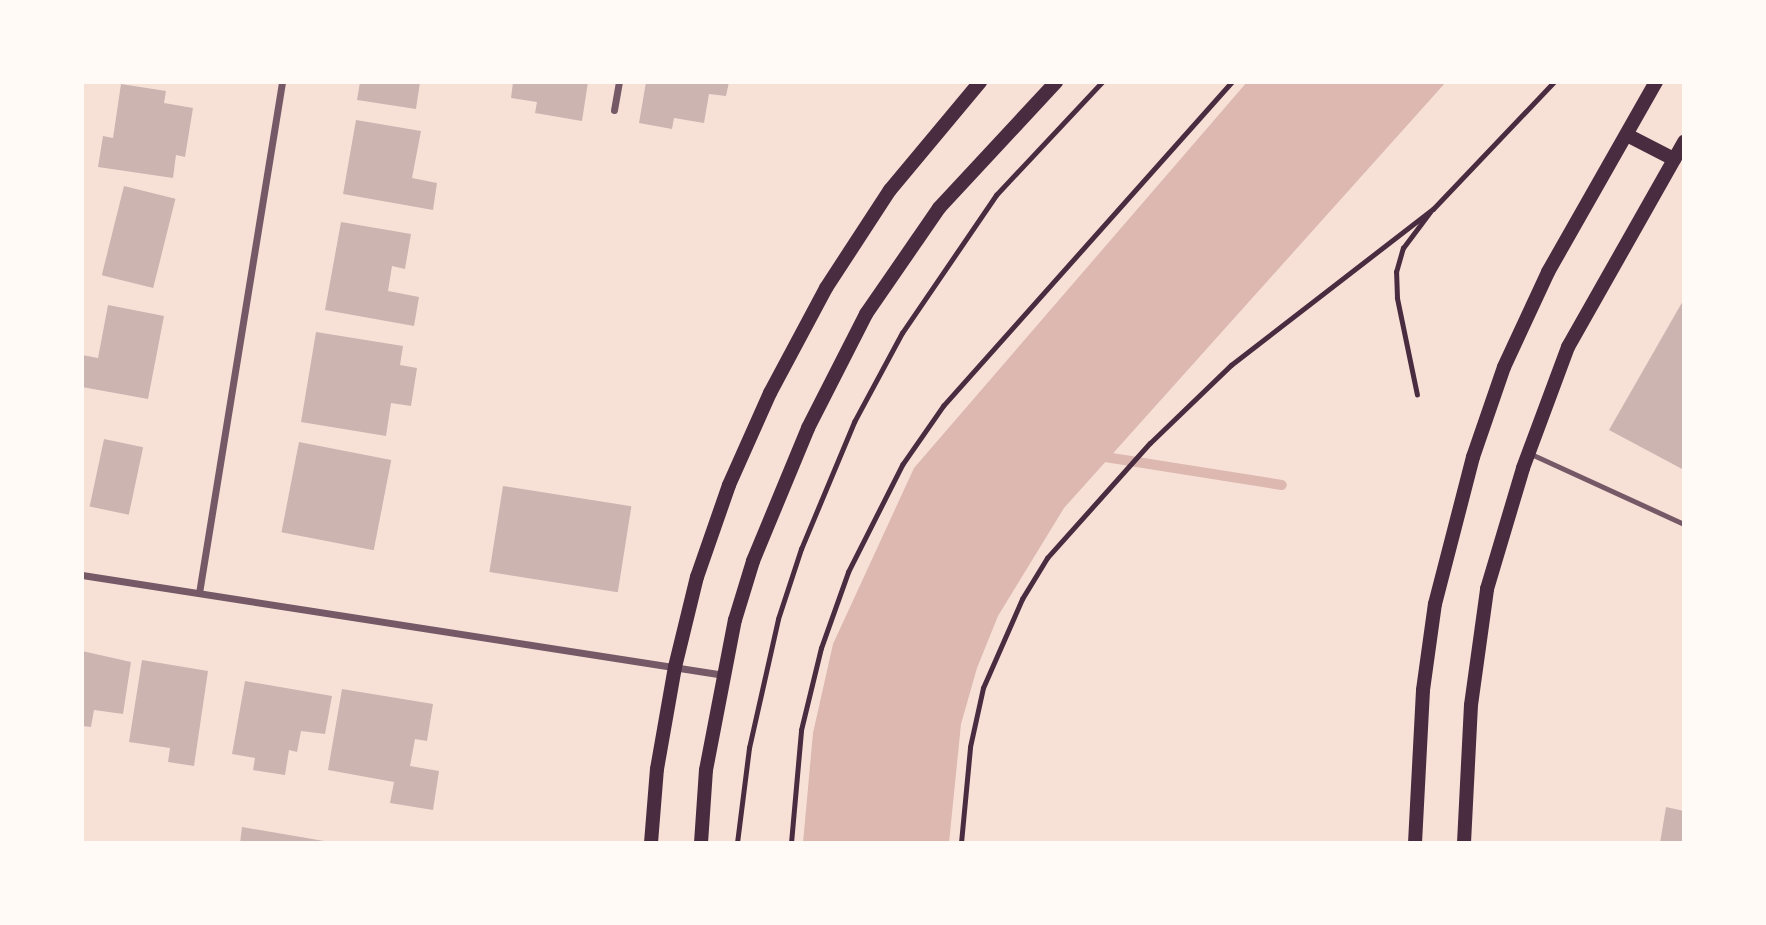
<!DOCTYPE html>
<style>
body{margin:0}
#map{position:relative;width:1766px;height:925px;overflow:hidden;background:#f7e1d7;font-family:Karla,sans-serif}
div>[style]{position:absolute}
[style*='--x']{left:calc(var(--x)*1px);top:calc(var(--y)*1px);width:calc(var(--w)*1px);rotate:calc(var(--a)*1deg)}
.water>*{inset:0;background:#dcb8b0}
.stream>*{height:10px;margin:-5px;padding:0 5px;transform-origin:5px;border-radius:5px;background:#dcb8b0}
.building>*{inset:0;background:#ccb4b1;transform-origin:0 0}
.path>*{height:4.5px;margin:-2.25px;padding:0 2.25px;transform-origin:2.25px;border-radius:2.25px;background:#4a2c40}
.service>*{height:5px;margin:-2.5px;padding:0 2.5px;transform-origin:2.5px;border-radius:2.5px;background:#755966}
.minor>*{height:7px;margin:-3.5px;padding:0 3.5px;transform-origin:3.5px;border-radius:3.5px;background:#755966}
.secondary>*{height:14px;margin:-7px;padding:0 7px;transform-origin:7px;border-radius:7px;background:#4a2c40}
span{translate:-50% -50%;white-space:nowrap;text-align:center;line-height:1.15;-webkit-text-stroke:5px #fffaf5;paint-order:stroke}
.frame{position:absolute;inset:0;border:84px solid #fffaf5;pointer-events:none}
</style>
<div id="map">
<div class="water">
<i style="clip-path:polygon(1247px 82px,1446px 82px,1064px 508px,998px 616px,977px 668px,961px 724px,949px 843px,803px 843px,813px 733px,833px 644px,914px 468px)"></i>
</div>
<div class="stream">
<i style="--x:1099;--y:456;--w:185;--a:9"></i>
</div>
<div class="building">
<i style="clip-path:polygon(360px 82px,420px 82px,416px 109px,357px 100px)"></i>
<i style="clip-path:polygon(513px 82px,588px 82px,582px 121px,535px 113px,537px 102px,511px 98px)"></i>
<i style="clip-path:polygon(646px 82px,729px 82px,726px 96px,709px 94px,704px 123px,674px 118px,672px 129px,639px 123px)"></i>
<i style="clip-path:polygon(121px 84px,166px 91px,164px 103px,193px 108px,185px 157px,176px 155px,173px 178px,98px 167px,103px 136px,113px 138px)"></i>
<i style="clip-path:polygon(356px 120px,421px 131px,412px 178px,437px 183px,433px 210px,343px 194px)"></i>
<i style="left:124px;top:186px;width:53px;height:92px;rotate:14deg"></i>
<i style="clip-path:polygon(341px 222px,411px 234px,405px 269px,392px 266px,388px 291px,419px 297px,414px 326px,325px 310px)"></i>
<i style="clip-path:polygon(1684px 299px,1684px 470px,1609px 430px)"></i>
<i style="clip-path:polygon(108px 305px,164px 316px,148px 399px,82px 387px,82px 355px,98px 358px)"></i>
<i style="clip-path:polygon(316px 332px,403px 346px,400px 365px,417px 368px,411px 406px,391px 403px,386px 436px,301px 422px)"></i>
<i style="left:104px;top:439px;width:40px;height:69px;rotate:12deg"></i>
<i style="left:299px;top:442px;width:94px;height:92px;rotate:11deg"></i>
<i style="left:503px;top:486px;width:130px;height:87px;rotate:9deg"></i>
<i style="clip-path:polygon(82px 651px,131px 662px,123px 714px,94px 710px,91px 727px,82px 726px)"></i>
<i style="clip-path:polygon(142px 660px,208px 671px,194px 766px,168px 762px,170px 748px,129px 742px)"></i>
<i style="clip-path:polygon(245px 681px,332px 696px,325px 734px,301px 731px,297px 752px,289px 750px,285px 775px,253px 770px,255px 758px,232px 754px)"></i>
<i style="clip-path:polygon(342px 689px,433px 704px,427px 741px,415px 739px,410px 766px,439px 771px,433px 810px,390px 803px,394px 782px,328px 770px)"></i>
<i style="clip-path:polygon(1666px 807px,1684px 811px,1684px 843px,1660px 843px)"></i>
<i style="clip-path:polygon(242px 827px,324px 841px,324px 843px,240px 843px)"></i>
</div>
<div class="path">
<i style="--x:1417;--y:395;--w:99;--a:-101.7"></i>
<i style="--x:1397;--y:298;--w:26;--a:-92"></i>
<i style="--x:1396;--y:272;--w:25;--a:-74"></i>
<i style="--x:1403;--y:248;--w:45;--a:-53.1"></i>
<i style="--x:737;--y:843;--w:96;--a:-82.8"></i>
<i style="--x:749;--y:748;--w:132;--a:-77.3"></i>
<i style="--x:778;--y:619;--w:74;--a:-71.8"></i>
<i style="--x:801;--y:549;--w:138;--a:-67.3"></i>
<i style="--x:854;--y:422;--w:101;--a:-61.7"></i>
<i style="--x:902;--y:333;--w:167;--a:-55.7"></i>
<i style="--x:996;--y:195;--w:155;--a:-46.8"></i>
<i style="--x:791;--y:843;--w:113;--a:-84.9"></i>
<i style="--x:801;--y:730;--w:84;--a:-76.3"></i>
<i style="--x:821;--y:648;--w:81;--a:-70.4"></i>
<i style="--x:848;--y:572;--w:120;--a:-63.2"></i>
<i style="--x:902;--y:465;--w:72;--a:-55.2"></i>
<i style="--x:943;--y:406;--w:434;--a:-48.3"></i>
<i style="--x:961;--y:843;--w:96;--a:-84.6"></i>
<i style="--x:970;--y:747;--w:60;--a:-77.6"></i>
<i style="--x:983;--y:688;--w:97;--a:-66.3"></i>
<i style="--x:1022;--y:599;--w:48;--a:-58.6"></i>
<i style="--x:1047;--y:558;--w:154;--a:-48.2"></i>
<i style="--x:1150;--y:443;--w:112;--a:-43.9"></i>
<i style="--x:1231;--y:365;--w:255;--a:-37.7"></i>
<i style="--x:1433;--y:209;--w:175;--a:-46.4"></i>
</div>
<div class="service">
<i style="--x:1531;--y:454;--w:168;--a:24.6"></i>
</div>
<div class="minor">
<i style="--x:614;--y:110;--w:28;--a:-80"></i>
<i style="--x:82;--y:575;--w:650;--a:8.85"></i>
<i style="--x:199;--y:593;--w:518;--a:-80.77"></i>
</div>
<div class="secondary">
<i style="--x:1627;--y:135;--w:53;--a:27.1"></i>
<i style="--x:651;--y:843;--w:74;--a:-85.4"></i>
<i style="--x:657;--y:769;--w:104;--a:-80"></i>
<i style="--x:675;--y:667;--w:93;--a:-76.3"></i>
<i style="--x:697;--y:577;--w:97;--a:-70.8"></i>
<i style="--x:729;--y:485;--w:101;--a:-66"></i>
<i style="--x:770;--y:393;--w:119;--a:-61.9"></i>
<i style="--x:826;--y:288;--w:117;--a:-56.9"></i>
<i style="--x:890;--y:190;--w:141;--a:-50.2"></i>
<i style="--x:701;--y:843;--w:73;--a:-86.1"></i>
<i style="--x:706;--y:770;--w:153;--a:-79.1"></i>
<i style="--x:735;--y:620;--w:62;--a:-73"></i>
<i style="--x:753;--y:561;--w:144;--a:-67.5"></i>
<i style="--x:808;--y:428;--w:128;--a:-63"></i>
<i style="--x:866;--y:314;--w:129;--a:-55.4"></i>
<i style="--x:939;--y:208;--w:172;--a:-47.1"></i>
<i style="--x:1415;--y:843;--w:153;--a:-87"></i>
<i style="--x:1423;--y:690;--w:87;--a:-82.1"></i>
<i style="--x:1435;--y:604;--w:152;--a:-75.5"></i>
<i style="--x:1473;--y:457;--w:95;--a:-71"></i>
<i style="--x:1504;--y:367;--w:105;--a:-65.1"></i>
<i style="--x:1548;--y:272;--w:219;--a:-60.4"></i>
<i style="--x:1464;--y:843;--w:138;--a:-87.1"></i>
<i style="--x:1471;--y:705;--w:117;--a:-82.1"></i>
<i style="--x:1487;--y:589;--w:126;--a:-73.4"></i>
<i style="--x:1523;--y:468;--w:129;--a:-69.6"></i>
<i style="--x:1568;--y:347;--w:236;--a:-60.5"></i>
</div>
<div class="frame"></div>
</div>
